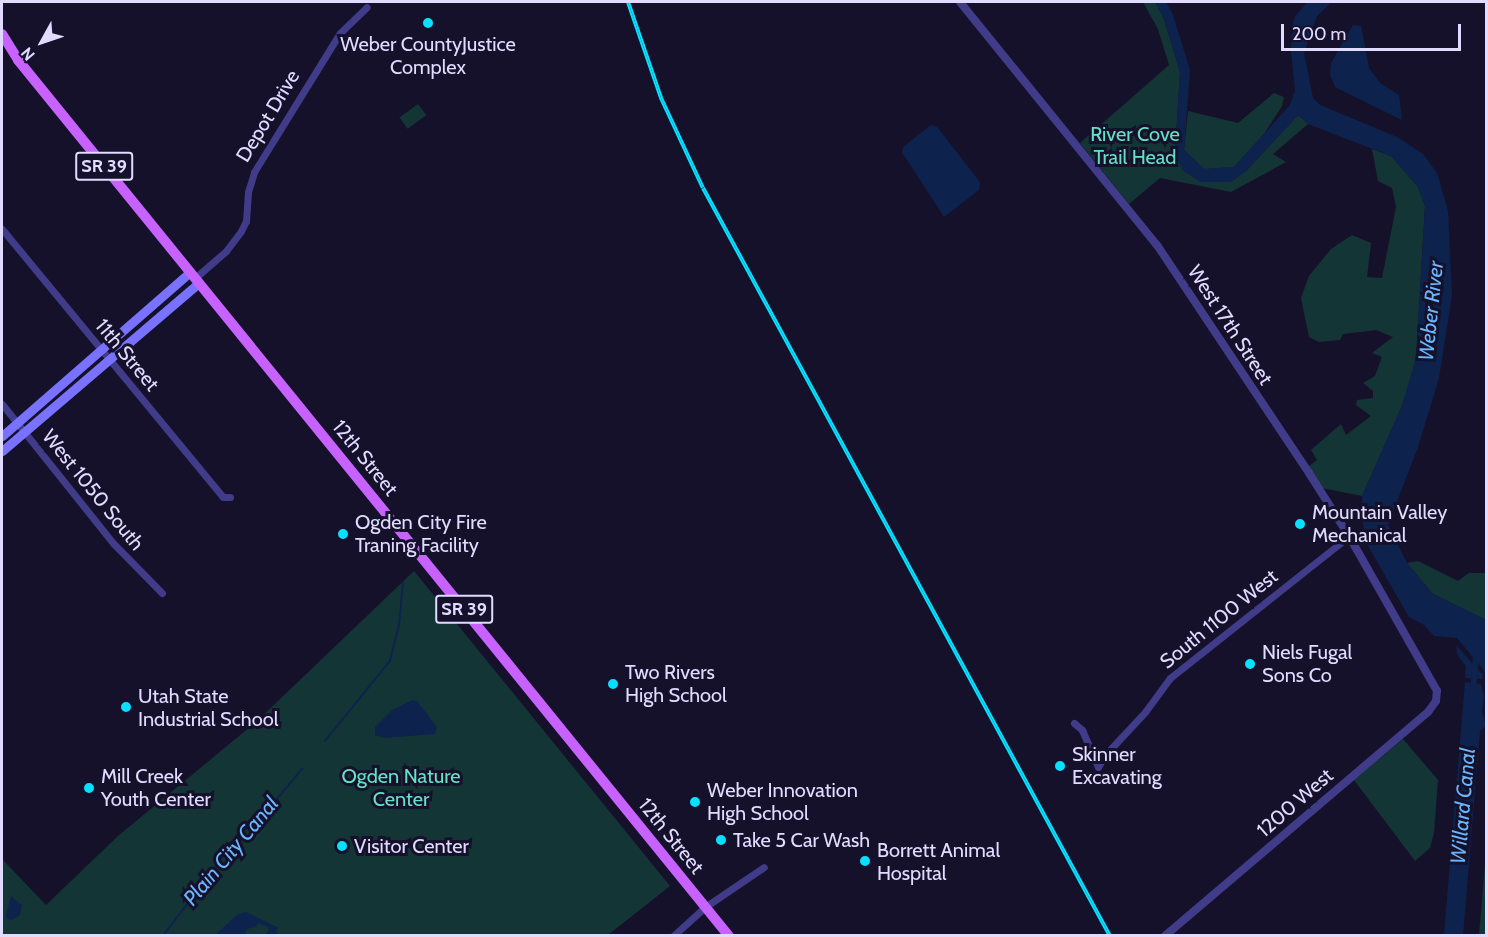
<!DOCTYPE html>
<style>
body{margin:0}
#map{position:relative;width:1488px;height:937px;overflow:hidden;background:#16112b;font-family:Cabin,sans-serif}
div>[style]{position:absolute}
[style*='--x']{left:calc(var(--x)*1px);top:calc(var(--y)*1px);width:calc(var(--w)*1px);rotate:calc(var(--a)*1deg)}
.green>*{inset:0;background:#143535;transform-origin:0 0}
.water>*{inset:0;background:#0d234e}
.stream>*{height:1.5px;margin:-0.75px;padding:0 0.75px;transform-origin:0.75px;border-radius:0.75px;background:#0d234e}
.canal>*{height:6px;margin:-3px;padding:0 3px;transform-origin:3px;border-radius:3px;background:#0d234e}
.minor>*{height:7px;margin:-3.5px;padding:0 3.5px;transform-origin:3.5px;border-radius:3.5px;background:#413c8a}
.tertiary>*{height:8px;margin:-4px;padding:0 4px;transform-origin:4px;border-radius:4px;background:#413c8a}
.secondary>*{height:9px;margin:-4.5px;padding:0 4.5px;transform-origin:4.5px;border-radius:4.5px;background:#7972ff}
.primary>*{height:10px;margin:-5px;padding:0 5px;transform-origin:5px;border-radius:5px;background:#c862ff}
.rail>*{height:4px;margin-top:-2px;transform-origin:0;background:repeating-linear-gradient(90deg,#16112b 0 4.5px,#07e0ff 0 9px);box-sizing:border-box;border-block:2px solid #07e0ff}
.dots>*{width:16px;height:16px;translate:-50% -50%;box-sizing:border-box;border:3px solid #16112b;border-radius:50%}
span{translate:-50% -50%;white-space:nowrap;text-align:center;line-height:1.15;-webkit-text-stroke:6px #16112b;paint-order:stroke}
.shield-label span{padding:2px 4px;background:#16112b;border:2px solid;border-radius:4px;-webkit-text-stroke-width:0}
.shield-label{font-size:18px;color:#e0dbff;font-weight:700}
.poi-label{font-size:20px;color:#e0dbff}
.left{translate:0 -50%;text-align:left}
.street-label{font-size:20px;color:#e0dbff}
.park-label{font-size:20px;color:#65e1c5}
.water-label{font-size:21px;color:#69b6ff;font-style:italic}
.frame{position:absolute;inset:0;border:3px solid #e0dbff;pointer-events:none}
.north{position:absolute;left:12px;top:12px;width:60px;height:60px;-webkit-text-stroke:4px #16112b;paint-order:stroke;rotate:230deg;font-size:16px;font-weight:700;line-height:24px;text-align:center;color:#e0dbff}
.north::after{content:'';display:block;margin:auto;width:21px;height:27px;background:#e0dbff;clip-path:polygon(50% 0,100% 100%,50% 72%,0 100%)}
.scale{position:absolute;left:1281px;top:24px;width:180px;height:27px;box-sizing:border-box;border:3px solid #e0dbff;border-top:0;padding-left:8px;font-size:18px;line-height:21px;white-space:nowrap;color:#e0dbff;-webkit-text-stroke:4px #16112b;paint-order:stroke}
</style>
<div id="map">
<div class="green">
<i style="clip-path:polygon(1143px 2px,1155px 2px,1164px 19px,1180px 72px,1175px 152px,1183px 170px,1230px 182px,1246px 171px,1298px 115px,1308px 124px,1273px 154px,1286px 162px,1231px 192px,1160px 178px,1129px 204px,1080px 143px,1169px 65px,1158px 29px)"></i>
<i style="clip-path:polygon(1274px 93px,1284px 97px,1282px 106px,1264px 134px,1234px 167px,1204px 169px,1184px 150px,1188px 111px,1238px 123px)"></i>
<i style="left:418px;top:104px;width:14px;height:23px;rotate:54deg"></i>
<i style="clip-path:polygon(1372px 149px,1391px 156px,1418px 187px,1425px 206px,1416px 359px,1402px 406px,1362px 496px,1322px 488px,1309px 466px,1317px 460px,1311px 450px,1341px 424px,1346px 435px,1371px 416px,1356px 405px,1357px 400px,1373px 398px,1373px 391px,1363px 383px,1375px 376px,1382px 357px,1372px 353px,1393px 337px,1376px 330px,1343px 334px,1340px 340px,1319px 342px,1309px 337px,1301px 298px,1309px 276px,1331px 249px,1352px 235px,1371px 243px,1367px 277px,1382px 278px,1396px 207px,1392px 188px,1378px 181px)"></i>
<i style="clip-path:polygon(1418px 561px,1458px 581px,1469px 573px,1485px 573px,1486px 620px,1433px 594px,1407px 563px)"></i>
<i style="clip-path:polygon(414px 571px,670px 886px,608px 935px,2px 936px,2px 859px,46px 905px,118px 836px,256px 722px)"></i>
<i style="clip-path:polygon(1403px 739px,1438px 780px,1434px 833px,1430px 848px,1415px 861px,1354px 780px)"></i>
<i style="clip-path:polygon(1486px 852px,1486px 935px,1479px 935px)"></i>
</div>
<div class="water">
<i style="clip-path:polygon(1155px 2px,1166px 2px,1173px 15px,1190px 70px,1184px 150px,1204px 169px,1234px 167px,1290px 105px,1295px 91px,1291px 50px,1292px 28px,1295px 16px,1308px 2px,1332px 2px,1317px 16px,1304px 53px,1313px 98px,1320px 105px,1397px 137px,1423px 154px,1437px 173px,1448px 211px,1452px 295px,1439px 378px,1418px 447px,1388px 525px,1407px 563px,1433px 594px,1486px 620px,1486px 673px,1457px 638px,1434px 636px,1424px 625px,1409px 617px,1368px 546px,1361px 514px,1362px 496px,1402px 406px,1416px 359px,1425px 206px,1418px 187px,1391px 156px,1308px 124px,1298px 115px,1246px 171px,1230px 182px,1200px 182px,1182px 170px,1175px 152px,1180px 72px,1164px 19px)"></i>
<i style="clip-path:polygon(1353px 25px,1361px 26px,1369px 68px,1380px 83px,1399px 95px,1402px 120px,1335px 87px,1330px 75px,1331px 63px)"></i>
<i style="clip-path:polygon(931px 125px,937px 127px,980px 182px,979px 190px,944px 217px,902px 152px,903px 147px)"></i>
<i style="clip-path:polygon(1456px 645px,1483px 675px,1482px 679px,1465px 678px,1466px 666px,1458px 656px)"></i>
<i style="clip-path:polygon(1465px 682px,1481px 684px,1484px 696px,1482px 711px,1486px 726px,1480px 731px,1463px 935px,1444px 935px)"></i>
<i style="clip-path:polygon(412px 700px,417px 701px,437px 727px,435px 734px,385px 738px,375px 735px,375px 727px,392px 710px)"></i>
<i style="clip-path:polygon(11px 896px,22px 905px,20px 915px,12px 920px,7px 919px,6px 915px)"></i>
<i style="clip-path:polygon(246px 912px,279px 928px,276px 930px,278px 935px,265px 935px,269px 930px,268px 927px,258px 923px,256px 927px,247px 929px,245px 935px,215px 935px,238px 914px)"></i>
</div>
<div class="stream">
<i style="--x:325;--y:741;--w:103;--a:-50.9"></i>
<i style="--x:390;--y:661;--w:36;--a:-76"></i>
<i style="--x:399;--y:626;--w:43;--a:-84.7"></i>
<i style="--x:163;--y:936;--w:123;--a:-52.9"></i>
<i style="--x:237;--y:838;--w:56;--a:-44.3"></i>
<i style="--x:277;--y:799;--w:39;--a:-50"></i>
</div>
<div class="canal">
<i style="--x:1473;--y:690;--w:38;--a:-85"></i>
</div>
<div class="minor">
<i style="--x:2;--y:229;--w:347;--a:50.5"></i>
<i style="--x:223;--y:497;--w:7;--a:0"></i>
<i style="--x:195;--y:278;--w:41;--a:-41.1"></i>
<i style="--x:226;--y:251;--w:25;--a:-53"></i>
<i style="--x:241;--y:231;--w:11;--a:-63"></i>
<i style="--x:246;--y:221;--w:29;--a:-86"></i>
<i style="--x:248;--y:192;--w:21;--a:-73"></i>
<i style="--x:254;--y:172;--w:163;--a:-58.3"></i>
<i style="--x:340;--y:33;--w:37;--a:-44"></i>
<i style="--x:2;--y:404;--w:178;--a:51.4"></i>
<i style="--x:113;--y:543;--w:70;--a:45.6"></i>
<i style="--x:1074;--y:723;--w:11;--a:41"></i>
<i style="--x:1082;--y:730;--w:40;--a:66.6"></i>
<i style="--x:1098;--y:767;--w:14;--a:-60"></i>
<i style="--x:1105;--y:755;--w:59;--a:-47.1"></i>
<i style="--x:1145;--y:712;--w:42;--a:-53.7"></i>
<i style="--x:1170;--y:678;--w:228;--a:-38.4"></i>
<i style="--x:673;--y:936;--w:43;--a:-42.2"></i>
<i style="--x:705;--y:907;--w:71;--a:-34.1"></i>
</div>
<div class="tertiary">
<i style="--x:960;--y:2;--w:313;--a:51"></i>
<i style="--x:1157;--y:245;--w:274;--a:56.3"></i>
<i style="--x:1309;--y:473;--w:75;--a:57.6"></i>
<i style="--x:1349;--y:536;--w:178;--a:60.4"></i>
<i style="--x:1437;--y:691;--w:10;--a:96"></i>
<i style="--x:1436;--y:701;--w:14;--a:126"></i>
<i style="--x:1428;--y:712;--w:345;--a:139.6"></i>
</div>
<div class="secondary">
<i style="--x:2;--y:436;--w:249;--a:-41.1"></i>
<i style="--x:2;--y:451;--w:259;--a:-40.5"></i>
</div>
<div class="primary">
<i style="--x:2;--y:34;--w:31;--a:58"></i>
<i style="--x:18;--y:60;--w:1128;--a:50.94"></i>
</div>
<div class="rail">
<i style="--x:628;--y:2;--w:102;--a:71"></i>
<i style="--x:661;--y:98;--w:99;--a:65"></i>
<i style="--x:703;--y:188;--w:852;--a:61.45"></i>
</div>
<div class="dots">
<i style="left:428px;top:23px;background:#07e0ff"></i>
<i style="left:1300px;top:524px;background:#07e0ff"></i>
<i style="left:343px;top:534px;background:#07e0ff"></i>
<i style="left:1250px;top:664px;background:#07e0ff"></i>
<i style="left:613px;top:684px;background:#07e0ff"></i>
<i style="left:126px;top:707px;background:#07e0ff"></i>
<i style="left:1060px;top:766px;background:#07e0ff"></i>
<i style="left:89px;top:788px;background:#07e0ff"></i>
<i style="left:695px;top:802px;background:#07e0ff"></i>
<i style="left:721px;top:840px;background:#07e0ff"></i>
<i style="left:342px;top:846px;background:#07e0ff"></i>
<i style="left:865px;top:861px;background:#07e0ff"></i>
</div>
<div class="shield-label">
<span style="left:104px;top:166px">SR 39</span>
<span style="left:464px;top:609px">SR 39</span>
</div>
<div class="poi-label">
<span style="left:428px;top:56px">Weber CountyJustice<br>Complex</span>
<span class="left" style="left:1312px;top:524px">Mountain Valley<br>Mechanical</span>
<span class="left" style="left:355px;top:534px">Ogden City Fire<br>Traning Facility</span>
<span class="left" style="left:1262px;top:664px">Niels Fugal<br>Sons Co</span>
<span class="left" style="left:625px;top:684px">Two Rivers<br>High School</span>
<span class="left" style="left:138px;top:708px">Utah State<br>Industrial School</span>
<span class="left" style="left:1072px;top:766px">Skinner<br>Excavating</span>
<span class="left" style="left:101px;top:788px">Mill Creek<br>Youth Center</span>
<span class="left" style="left:707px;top:802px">Weber Innovation<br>High School</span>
<span class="left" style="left:733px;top:840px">Take 5 Car Wash</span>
<span class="left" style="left:354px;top:846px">Visitor Center</span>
<span class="left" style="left:877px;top:862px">Borrett Animal<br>Hospital</span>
</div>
<div class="street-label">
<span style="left:268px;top:116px;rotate:-59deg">Depot Drive</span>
<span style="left:1230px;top:325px;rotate:57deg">West 17th Street</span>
<span style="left:127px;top:355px;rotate:50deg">11th Street</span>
<span style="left:365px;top:458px;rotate:51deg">12th Street</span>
<span style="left:93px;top:490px;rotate:51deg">West 1050 South</span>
<span style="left:1219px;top:619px;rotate:-39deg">South 1100 West</span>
<span style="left:1295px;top:803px;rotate:-41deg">1200 West</span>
<span style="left:671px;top:836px;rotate:51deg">12th Street</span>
</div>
<div class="park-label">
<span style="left:1135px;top:146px">River Cove<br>Trail Head</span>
<span style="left:401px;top:788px">Ogden Nature<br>Center</span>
</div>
<div class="water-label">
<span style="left:1431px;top:311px;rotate:-84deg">Weber River</span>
<span style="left:1463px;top:806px;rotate:-85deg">Willard Canal</span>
<span style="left:231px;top:851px;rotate:-50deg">Plain City Canal</span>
</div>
<div class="frame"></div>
<div class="north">N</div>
<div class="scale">200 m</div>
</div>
